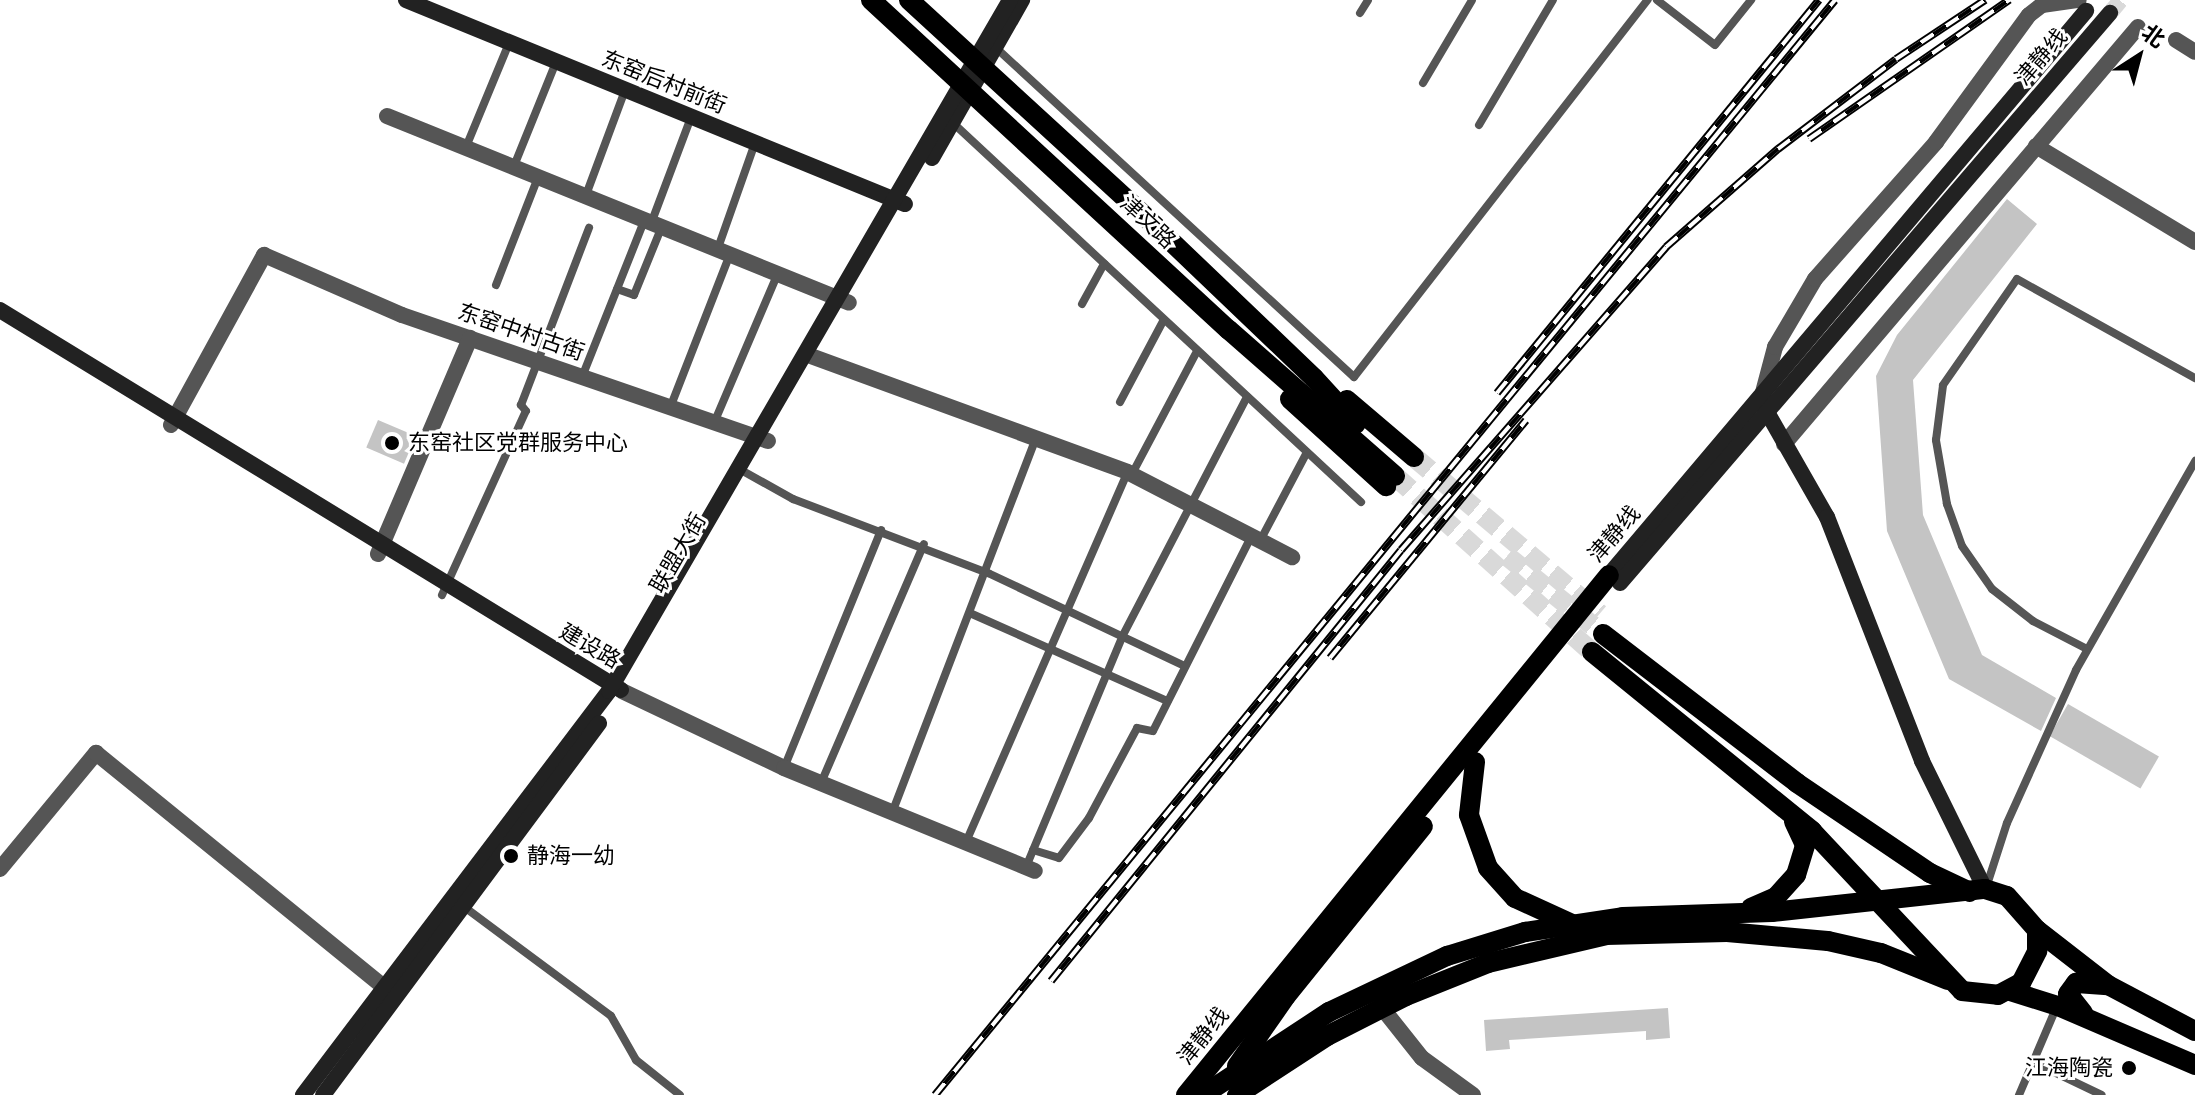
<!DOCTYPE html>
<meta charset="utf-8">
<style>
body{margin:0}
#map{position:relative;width:2195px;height:1095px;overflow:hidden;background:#fff;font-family:"DM Sans","Noto Sans SC",sans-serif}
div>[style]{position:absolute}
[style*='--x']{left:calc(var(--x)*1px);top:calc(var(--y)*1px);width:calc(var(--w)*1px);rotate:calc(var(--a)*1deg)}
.building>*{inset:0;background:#c4c4c4;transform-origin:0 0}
.secondary-tunnel>*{height:16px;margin-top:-8px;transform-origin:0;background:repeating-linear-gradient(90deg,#d9d9d9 0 16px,transparent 0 24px)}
.primary-tunnel>*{height:20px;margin-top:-10px;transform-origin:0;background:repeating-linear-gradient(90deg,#d9d9d9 0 20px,transparent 0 30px)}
.lane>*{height:8px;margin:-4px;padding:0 4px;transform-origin:4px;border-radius:4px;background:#555}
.street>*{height:16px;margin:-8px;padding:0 8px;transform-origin:8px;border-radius:8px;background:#555}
.secondary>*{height:16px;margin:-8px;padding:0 8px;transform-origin:8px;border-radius:8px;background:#222}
.primary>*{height:20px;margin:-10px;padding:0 10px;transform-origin:10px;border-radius:10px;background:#000}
.rail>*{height:8px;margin-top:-4px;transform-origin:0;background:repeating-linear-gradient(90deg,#fff 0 15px,#000 0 30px);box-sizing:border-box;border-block:2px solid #000}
.dots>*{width:22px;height:22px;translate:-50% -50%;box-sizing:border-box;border:4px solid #fff;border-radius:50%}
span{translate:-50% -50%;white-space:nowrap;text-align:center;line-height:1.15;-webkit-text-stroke:6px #fff;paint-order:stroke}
.street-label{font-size:22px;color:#000}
.poi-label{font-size:22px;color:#000}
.left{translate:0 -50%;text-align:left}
.right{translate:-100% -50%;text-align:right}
.north{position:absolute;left:2099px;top:16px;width:80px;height:80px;-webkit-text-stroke:6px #fff;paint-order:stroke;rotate:36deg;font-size:22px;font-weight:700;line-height:32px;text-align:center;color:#000}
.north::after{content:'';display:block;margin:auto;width:28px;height:36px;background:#000;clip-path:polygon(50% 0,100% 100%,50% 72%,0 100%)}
</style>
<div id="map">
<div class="building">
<i style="clip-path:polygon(2007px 199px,2037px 224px,1913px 380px,1923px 515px,1982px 655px,2056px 698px,2041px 731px,1949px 679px,1887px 531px,1876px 376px,1897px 335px)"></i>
<i style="left:378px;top:420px;width:41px;height:30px;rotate:23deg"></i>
<i style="left:2068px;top:704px;width:105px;height:37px;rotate:30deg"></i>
<i style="clip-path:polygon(1668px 1008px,1670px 1038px,1646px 1040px,1646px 1031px,1509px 1040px,1510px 1049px,1486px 1051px,1484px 1020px)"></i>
</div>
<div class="secondary-tunnel">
<i style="--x:2110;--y:13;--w:17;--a:-50"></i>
</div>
<div class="primary-tunnel">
<i style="--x:1414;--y:457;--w:243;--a:40.2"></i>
<i style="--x:1395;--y:476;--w:264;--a:41.8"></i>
<i style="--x:1507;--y:556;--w:124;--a:39.1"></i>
</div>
<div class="lane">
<i style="--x:1657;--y:0;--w:73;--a:37.8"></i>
<i style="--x:1715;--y:45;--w:58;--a:-51.3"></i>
<i style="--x:1360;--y:13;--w:15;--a:-58"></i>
<i style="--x:994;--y:46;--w:489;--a:42.6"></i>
<i style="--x:1354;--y:377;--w:478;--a:-52.1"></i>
<i style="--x:1423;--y:83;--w:96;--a:-59.4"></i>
<i style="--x:953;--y:123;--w:557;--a:42.89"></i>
<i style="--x:1479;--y:125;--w:145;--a:-59.4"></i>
<i style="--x:466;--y:147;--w:113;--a:-67.5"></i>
<i style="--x:514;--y:166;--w:112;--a:-68"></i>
<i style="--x:586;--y:195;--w:112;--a:-69.6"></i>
<i style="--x:652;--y:221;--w:111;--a:-69.4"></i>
<i style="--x:718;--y:248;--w:111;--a:-70.6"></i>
<i style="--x:496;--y:285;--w:116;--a:-68.7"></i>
<i style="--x:617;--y:289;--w:18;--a:19"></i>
<i style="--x:634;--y:295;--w:74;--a:-67.9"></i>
<i style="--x:1082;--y:304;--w:46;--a:-61.2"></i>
<i style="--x:582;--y:377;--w:170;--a:-68.3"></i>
<i style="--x:1120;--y:402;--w:92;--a:-62"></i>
<i style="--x:670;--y:408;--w:165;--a:-68.7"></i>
<i style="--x:714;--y:423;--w:163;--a:-66.9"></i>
<i style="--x:741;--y:470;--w:60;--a:29.1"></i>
<i style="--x:793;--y:499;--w:209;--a:20.8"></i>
<i style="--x:988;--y:573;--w:216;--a:25.3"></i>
<i style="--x:1132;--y:474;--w:139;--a:-62.1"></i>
<i style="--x:1261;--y:539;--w:98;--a:-62.1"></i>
<i style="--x:442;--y:595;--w:202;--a:-65.5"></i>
<i style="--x:526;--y:411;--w:8;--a:-130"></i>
<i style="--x:521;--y:405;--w:190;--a:-69"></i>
<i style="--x:972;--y:614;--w:214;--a:24"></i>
<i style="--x:2087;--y:649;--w:61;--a:-152.6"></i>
<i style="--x:2033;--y:621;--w:52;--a:-142"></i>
<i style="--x:1992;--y:589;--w:52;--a:-124.9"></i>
<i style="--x:1962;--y:546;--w:45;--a:-109.7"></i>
<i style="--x:1947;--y:504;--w:65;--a:-99.8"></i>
<i style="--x:1936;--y:440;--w:55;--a:-82.7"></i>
<i style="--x:1943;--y:385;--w:129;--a:-55.1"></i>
<i style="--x:2017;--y:279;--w:204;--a:29.1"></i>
<i style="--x:784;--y:768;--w:257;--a:-67.8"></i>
<i style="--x:821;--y:783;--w:260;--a:-66.7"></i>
<i style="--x:892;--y:813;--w:402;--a:-69"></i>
<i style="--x:966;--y:842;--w:403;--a:-66.4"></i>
<i style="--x:1033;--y:850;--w:27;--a:17"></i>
<i style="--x:1059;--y:858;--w:50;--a:-53.1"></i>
<i style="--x:1089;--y:818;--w:102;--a:-61.9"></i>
<i style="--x:1137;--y:728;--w:16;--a:11"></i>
<i style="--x:1153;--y:731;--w:220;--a:-63.2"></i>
<i style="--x:1026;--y:867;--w:249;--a:-67.3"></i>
<i style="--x:1122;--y:637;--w:271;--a:-62.5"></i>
<i style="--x:1986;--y:888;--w:68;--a:-72.1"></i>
<i style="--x:2007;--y:823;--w:168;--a:-65.7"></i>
<i style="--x:2076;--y:670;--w:241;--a:-60.3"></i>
<i style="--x:463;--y:906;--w:184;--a:36.6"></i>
<i style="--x:611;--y:1016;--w:51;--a:60.4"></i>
<i style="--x:636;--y:1060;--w:56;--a:38.5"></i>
<i style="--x:2033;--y:1062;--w:76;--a:25.6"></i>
<i style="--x:2019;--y:1095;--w:97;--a:-66.9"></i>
</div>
<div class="street">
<i style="--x:2176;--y:40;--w:22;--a:32"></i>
<i style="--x:387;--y:116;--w:498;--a:22"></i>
<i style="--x:2036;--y:146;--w:186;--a:31.1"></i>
<i style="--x:808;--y:355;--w:340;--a:20.1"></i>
<i style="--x:1127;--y:472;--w:186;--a:27.3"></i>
<i style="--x:1762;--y:396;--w:51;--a:-75.1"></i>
<i style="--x:1775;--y:347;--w:79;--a:-59.5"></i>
<i style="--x:1815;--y:279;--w:183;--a:-48.5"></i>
<i style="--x:1936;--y:142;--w:157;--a:-53.8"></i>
<i style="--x:2029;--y:15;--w:16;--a:-38"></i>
<i style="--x:2042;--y:5;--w:37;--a:-8"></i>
<i style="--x:171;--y:425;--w:194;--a:-61.3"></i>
<i style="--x:264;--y:255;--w:150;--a:23.5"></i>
<i style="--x:402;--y:315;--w:387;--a:19"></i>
<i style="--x:1784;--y:444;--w:547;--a:-49.67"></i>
<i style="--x:378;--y:554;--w:235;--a:-66.9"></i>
<i style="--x:622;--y:691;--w:179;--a:25.4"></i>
<i style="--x:784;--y:768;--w:271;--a:22.3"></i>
<i style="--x:0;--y:869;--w:151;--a:-50.4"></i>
<i style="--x:96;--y:753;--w:382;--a:39.1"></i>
<i style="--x:1375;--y:999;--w:75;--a:51.5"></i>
<i style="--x:1422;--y:1058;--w:63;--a:36"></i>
</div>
<div class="secondary">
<i style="--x:406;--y:0;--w:539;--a:22.24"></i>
<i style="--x:932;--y:158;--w:182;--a:-60.3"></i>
<i style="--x:0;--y:310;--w:728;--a:31.46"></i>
<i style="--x:1763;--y:405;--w:129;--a:60.3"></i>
<i style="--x:1827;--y:517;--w:262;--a:68.7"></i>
<i style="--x:1922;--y:761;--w:143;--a:63.8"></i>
<i style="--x:1609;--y:575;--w:739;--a:-49.78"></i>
<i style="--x:1620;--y:583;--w:752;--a:-49.32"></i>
<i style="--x:303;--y:1095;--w:507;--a:-52.86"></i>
<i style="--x:609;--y:691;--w:799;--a:-59.87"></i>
<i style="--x:323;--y:1095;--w:463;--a:-53.4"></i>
</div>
<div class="primary">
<i style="--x:871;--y:0;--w:487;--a:42.7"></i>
<i style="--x:1229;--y:330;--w:221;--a:41.3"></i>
<i style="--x:909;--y:0;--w:304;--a:42.5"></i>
<i style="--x:1133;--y:205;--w:250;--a:43.7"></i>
<i style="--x:1314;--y:378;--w:62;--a:47.6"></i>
<i style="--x:1290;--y:399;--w:130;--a:42.2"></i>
<i style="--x:1347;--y:400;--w:88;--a:40.4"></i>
<i style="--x:1603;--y:634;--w:245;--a:37.5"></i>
<i style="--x:1797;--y:783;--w:161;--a:34.1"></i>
<i style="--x:1930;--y:873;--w:44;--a:25.4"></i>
<i style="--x:1592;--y:652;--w:284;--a:39.1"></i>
<i style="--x:1812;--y:831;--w:219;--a:46.8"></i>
<i style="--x:1962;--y:991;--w:36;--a:6"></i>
<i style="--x:1998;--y:995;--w:26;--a:-28"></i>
<i style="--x:2021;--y:983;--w:36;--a:-63"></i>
<i style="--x:2037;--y:951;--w:21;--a:-90"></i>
<i style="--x:1475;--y:762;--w:53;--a:96.5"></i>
<i style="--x:1469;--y:815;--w:56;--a:70.3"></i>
<i style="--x:1488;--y:868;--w:40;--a:48"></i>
<i style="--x:1515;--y:898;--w:63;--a:24.5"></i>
<i style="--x:1751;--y:908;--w:27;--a:-24"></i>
<i style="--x:1776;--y:897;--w:30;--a:-48"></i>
<i style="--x:1796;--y:875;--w:31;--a:-73"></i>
<i style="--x:1805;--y:845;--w:26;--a:-115"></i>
<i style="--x:2010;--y:991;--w:50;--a:17.4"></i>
<i style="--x:2058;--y:1006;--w:149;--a:23.3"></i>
<i style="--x:2083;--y:1013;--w:24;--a:-128"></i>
<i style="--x:2068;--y:994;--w:14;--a:-54"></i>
<i style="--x:2076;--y:983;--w:32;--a:4"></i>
<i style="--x:1237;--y:1066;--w:85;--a:-55"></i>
<i style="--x:1286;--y:996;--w:218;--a:-51.1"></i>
<i style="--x:1186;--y:1095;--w:670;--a:-50.87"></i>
<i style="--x:1203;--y:1095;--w:151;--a:-33.4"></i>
<i style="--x:1329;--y:1012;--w:131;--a:-25.4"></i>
<i style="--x:1447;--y:956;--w:82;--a:-17.1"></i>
<i style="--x:1525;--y:932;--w:99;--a:-8.7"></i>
<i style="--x:1623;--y:917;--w:149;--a:-1.9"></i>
<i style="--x:1772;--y:912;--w:214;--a:-6.2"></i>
<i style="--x:1985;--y:889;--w:23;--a:18"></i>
<i style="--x:2007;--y:896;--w:45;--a:48.6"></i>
<i style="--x:2037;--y:930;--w:90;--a:37.8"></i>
<i style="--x:2108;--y:985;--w:98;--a:27.9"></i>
<i style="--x:1237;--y:1095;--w:108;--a:-33.2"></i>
<i style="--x:1327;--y:1036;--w:89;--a:-26.9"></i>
<i style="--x:1406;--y:996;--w:88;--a:-21.9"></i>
<i style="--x:1488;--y:963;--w:121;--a:-13.3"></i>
<i style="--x:1606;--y:935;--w:121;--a:-1.4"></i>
<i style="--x:1727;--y:932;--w:101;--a:5.1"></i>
<i style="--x:1828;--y:941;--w:54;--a:12.8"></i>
<i style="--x:1881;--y:953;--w:72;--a:21.9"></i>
</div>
<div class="rail">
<i style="--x:1809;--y:139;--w:244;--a:-34.8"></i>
<i style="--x:1497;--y:393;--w:508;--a:-50.67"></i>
<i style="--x:1330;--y:658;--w:308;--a:-50.5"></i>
<i style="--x:1051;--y:981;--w:555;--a:-50.92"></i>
<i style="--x:1401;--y:550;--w:403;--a:-48.8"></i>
<i style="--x:1666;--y:247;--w:149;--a:-41.2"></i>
<i style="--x:1778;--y:149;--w:148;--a:-37.3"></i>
<i style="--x:1896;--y:59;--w:107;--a:-33.5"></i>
<i style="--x:935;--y:1095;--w:1417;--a:-50.58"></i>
</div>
<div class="dots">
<i style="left:392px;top:443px;background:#000"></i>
<i style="left:511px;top:856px;background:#000"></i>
<i style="left:2129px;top:1068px;background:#000"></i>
</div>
<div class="street-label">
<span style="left:2041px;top:57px;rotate:-49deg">津静线</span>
<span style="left:664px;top:82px;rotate:22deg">东窑后村前街</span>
<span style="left:1148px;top:222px;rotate:43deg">津文路</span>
<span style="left:521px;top:332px;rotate:19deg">东窑中村古街</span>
<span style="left:1614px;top:534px;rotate:-49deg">津静线</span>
<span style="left:678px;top:553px;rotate:-60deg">联盟大街</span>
<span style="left:590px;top:646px;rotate:30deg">建设路</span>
<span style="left:1203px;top:1036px;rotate:-51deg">津静线</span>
</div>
<div class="poi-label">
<span class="left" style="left:408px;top:443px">东窑社区党群服务中心</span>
<span class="left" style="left:527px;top:856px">静海一幼</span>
<span class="right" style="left:2113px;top:1068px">江海陶瓷</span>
</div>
<div class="north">北</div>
</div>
